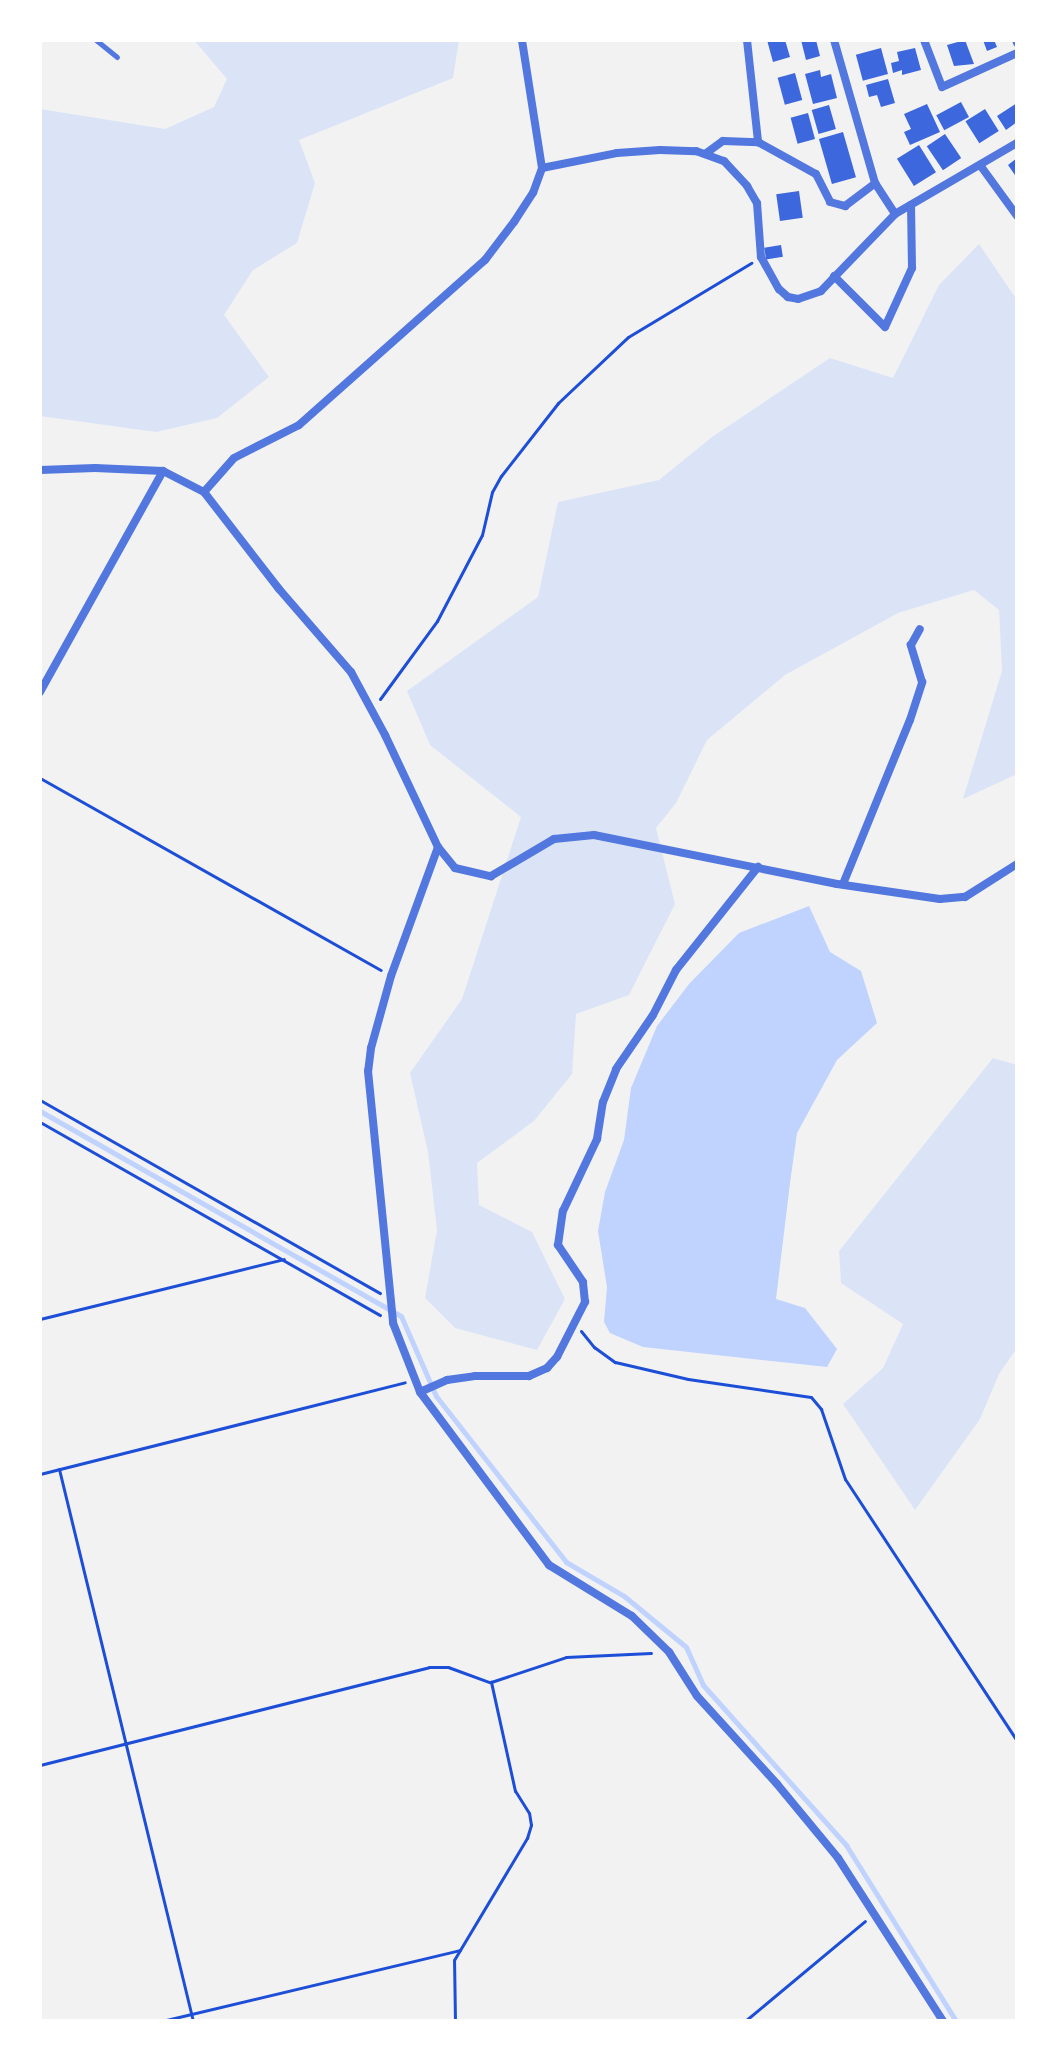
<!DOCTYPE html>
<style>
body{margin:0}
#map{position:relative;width:1057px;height:2061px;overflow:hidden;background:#f2f2f2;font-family:"Space Grotesk",sans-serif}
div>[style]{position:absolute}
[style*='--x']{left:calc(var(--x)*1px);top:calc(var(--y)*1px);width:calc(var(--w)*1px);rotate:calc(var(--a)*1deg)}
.green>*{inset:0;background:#dbe4f7}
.water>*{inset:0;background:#bfd3fe}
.stream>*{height:5px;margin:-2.5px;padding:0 2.5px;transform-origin:2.5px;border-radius:2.5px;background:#bfd3fe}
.building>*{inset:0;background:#3d67dc;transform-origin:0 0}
.path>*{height:3px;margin:-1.5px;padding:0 1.5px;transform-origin:1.5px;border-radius:1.5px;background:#1d4ed8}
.service>*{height:5px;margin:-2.5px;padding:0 2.5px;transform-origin:2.5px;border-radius:2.5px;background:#5277de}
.minor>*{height:8px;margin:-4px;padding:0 4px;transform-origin:4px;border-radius:4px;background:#5277de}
span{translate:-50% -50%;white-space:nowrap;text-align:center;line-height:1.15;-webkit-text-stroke:6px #fff;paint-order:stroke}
.frame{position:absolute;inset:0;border:42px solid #fff;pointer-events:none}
</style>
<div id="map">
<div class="green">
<i style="clip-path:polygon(194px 40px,459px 40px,453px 78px,299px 140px,315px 183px,297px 243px,253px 270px,224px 315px,269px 377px,217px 418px,156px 432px,40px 416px,40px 109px,165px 129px,214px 107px,227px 79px)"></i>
<i style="clip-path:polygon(979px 244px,1017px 300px,1017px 774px,963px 799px,1002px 671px,999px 610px,974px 590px,898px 613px,785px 675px,707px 740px,676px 803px,656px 828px,675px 904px,629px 995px,576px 1014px,572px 1074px,534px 1121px,477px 1163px,479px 1205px,532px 1232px,565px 1299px,537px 1350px,455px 1328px,425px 1298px,437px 1230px,428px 1152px,410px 1073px,462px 999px,521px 817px,430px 745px,407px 691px,538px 597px,558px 502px,659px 480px,712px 437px,830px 358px,893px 378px,939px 285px)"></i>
<i style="clip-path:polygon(993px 1058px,1017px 1065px,1017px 1348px,999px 1374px,980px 1419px,915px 1510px,843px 1404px,883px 1368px,903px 1324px,841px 1283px,839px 1251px)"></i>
</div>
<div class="water">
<i style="clip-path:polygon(809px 906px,830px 952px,861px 971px,877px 1023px,837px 1060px,797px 1133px,790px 1183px,776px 1299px,805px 1308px,837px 1349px,827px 1367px,643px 1347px,610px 1333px,604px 1322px,607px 1287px,598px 1231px,605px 1192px,624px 1140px,631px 1088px,657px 1026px,689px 984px,739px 933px)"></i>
</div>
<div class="stream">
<i style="--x:40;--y:1111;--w:415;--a:29.6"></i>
<i style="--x:401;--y:1316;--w:87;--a:66.4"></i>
<i style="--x:436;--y:1396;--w:211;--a:51.9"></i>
<i style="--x:566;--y:1562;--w:67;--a:30.4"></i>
<i style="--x:624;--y:1596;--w:80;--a:39.4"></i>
<i style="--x:686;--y:1647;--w:42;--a:65.9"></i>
<i style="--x:703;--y:1685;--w:215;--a:48.2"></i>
<i style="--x:846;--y:1845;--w:208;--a:58"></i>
</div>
<div class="building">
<i style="clip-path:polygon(767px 40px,785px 40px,790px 57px,773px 62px)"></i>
<i style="clip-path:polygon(801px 40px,816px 40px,820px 56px,806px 60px)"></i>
<i style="clip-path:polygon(965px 40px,974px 64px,954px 66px,947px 45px)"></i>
<i style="clip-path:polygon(983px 40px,994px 40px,997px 47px,987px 51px)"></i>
<i style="left:881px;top:48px;width:27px;height:26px;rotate:75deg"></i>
<i style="clip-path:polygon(915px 48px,921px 70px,902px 75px,902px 70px,893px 73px,891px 63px,899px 61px,897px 52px)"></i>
<i style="clip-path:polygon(820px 70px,821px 77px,831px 74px,837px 98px,813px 104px,805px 74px)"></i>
<i style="left:795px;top:73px;width:28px;height:18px;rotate:75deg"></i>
<i style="clip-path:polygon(888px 79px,895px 103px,881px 107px,877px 95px,869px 97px,866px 85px)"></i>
<i style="left:961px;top:102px;width:17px;height:28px;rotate:62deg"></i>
<i style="clip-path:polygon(1017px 103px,1017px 122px,1006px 130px,997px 116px)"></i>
<i style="clip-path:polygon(927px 104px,940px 132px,910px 145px,904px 132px,911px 129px,904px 114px)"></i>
<i style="left:829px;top:105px;width:25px;height:18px;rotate:74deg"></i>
<i style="left:985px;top:109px;width:26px;height:23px;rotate:58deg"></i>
<i style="left:808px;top:113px;width:27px;height:18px;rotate:75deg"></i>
<i style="left:843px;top:132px;width:47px;height:25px;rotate:74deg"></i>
<i style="left:945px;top:134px;width:29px;height:22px;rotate:56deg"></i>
<i style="left:919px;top:145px;width:32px;height:26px;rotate:58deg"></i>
<i style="clip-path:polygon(1017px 158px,1017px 178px,1008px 165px)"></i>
<i style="left:799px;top:191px;width:27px;height:23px;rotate:82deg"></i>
<i style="left:781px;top:245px;width:12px;height:17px;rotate:81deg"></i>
</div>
<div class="path">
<i style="--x:380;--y:699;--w:97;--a:-53.8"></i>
<i style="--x:437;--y:621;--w:97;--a:-62.4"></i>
<i style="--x:482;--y:535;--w:44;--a:-76.9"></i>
<i style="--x:492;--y:492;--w:18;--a:-61"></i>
<i style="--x:501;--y:476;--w:93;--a:-52"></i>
<i style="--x:558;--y:403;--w:96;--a:-43.3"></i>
<i style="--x:628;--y:337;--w:144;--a:-31"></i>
<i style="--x:40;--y:778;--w:391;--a:29.4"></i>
<i style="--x:40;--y:1100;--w:391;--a:29.6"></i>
<i style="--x:40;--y:1122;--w:391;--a:29.6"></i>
<i style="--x:40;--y:1319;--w:251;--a:-13.8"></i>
<i style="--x:581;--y:1331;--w:21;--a:51"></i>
<i style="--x:594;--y:1347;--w:26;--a:36"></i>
<i style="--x:615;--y:1362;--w:75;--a:13.1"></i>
<i style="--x:688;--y:1379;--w:124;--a:8.3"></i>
<i style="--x:811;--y:1397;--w:16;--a:50"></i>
<i style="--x:821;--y:1409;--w:74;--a:71.1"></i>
<i style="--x:845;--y:1479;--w:313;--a:56.7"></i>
<i style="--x:59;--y:1469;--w:568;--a:76.36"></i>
<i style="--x:40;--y:1474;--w:376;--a:-14.1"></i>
<i style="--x:40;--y:1765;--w:401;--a:-14.1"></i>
<i style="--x:429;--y:1667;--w:19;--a:0"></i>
<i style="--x:448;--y:1667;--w:44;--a:20.1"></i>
<i style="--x:162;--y:2021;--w:306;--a:-13.4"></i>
<i style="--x:460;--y:1950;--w:131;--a:-59.1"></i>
<i style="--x:527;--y:1838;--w:14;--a:-73"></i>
<i style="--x:531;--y:1825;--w:12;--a:-99"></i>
<i style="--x:529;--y:1813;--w:26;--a:-122"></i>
<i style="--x:515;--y:1791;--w:112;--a:-102.4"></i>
<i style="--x:491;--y:1682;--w:79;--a:-18.4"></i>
<i style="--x:566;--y:1657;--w:85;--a:-2.7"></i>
<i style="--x:455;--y:2021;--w:61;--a:-90.9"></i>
<i style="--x:454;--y:1960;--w:12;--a:-59"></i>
<i style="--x:745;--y:2021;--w:156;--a:-39.8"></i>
</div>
<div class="service">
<i style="--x:96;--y:40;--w:27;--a:39"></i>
</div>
<div class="minor">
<i style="--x:747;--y:40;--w:103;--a:83.8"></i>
<i style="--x:758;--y:142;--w:66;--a:28.9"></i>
<i style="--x:816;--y:174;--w:31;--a:63"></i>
<i style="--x:830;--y:202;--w:16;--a:15"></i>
<i style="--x:845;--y:206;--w:38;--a:-37"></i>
<i style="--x:834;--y:40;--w:149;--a:74"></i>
<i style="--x:875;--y:183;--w:37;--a:57"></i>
<i style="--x:895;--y:214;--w:141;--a:-30.2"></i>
<i style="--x:924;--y:40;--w:50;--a:69"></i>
<i style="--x:942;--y:87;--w:82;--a:-24.4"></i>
<i style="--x:1016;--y:40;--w:3;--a:72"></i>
<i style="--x:705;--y:154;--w:22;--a:-36"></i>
<i style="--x:723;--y:141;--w:35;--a:2"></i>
<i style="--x:980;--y:165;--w:63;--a:54"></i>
<i style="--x:542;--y:168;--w:76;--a:-11.3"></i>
<i style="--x:617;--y:153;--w:43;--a:-4"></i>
<i style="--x:660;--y:150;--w:36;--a:2"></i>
<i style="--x:696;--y:151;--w:30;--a:20"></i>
<i style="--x:724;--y:161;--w:34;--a:47"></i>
<i style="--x:747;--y:186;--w:20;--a:60"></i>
<i style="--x:757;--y:203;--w:54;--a:85.8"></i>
<i style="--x:761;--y:257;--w:37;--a:61"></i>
<i style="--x:779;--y:289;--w:12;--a:42"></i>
<i style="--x:788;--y:297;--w:10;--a:11"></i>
<i style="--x:798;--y:299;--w:24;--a:-19"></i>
<i style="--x:821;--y:291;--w:107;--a:-46.1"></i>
<i style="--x:834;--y:276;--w:72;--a:45"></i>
<i style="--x:885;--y:327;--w:65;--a:-65.4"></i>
<i style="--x:912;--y:268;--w:63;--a:-90.9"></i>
<i style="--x:40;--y:470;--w:55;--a:-2.1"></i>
<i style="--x:95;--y:468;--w:68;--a:2.5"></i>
<i style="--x:163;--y:471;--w:46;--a:27.1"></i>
<i style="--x:204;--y:492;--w:123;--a:52.3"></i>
<i style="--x:279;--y:589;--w:110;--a:49.1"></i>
<i style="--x:351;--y:672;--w:72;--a:61.6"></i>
<i style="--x:385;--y:735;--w:124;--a:64.7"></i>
<i style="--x:438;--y:847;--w:27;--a:51"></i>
<i style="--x:455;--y:868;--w:37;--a:13"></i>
<i style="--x:491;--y:876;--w:73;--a:-30.4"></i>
<i style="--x:554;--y:839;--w:40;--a:-5.7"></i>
<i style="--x:594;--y:835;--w:248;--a:11.4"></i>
<i style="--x:837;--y:884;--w:104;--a:8.3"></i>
<i style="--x:940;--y:899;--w:25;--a:-5"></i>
<i style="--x:965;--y:897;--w:62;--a:-32.4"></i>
<i style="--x:204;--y:492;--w:45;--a:-48.6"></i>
<i style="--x:234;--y:458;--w:73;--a:-26.9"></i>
<i style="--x:299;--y:425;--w:249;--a:-41.6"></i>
<i style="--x:485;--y:260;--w:48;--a:-52.7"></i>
<i style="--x:514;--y:222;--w:35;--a:-57"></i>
<i style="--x:533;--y:193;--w:27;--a:-70"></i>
<i style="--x:542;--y:168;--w:130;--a:-98.9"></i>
<i style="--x:40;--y:692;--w:253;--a:-60.9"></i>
<i style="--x:438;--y:847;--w:137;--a:110"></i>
<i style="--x:391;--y:976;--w:75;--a:105.5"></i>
<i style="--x:371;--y:1048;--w:23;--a:97"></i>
<i style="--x:368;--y:1071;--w:253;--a:84.3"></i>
<i style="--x:393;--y:1323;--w:74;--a:68.6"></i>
<i style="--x:420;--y:1392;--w:216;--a:53.3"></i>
<i style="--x:549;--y:1565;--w:97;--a:31.6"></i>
<i style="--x:632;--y:1616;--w:52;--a:44.2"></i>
<i style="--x:669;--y:1652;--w:52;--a:57.5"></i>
<i style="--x:697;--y:1696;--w:119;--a:47.7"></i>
<i style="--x:777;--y:1784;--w:96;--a:50.5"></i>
<i style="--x:838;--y:1858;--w:194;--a:57.2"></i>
<i style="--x:843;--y:884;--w:177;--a:-67.8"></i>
<i style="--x:910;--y:720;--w:40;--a:-72"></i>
<i style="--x:922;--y:682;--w:39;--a:-107"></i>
<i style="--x:911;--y:645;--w:18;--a:-61"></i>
<i style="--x:420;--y:1392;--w:30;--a:-24"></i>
<i style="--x:447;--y:1380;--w:28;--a:-8"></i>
<i style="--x:475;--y:1376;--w:54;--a:0"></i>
<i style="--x:529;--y:1376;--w:20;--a:-24"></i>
<i style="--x:547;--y:1368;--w:15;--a:-48"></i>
<i style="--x:557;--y:1357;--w:62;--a:-63"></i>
<i style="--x:585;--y:1302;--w:20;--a:-96"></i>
<i style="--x:583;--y:1282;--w:45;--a:-124"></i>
<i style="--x:558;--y:1245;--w:34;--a:-82"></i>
<i style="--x:563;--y:1211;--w:80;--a:-64.7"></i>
<i style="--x:597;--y:1139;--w:37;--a:-81"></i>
<i style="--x:603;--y:1102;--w:35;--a:-68"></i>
<i style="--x:616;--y:1069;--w:65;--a:-55.6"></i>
<i style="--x:653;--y:1015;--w:51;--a:-62.9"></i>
<i style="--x:676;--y:970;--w:132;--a:-51.5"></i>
</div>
<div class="frame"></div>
</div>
